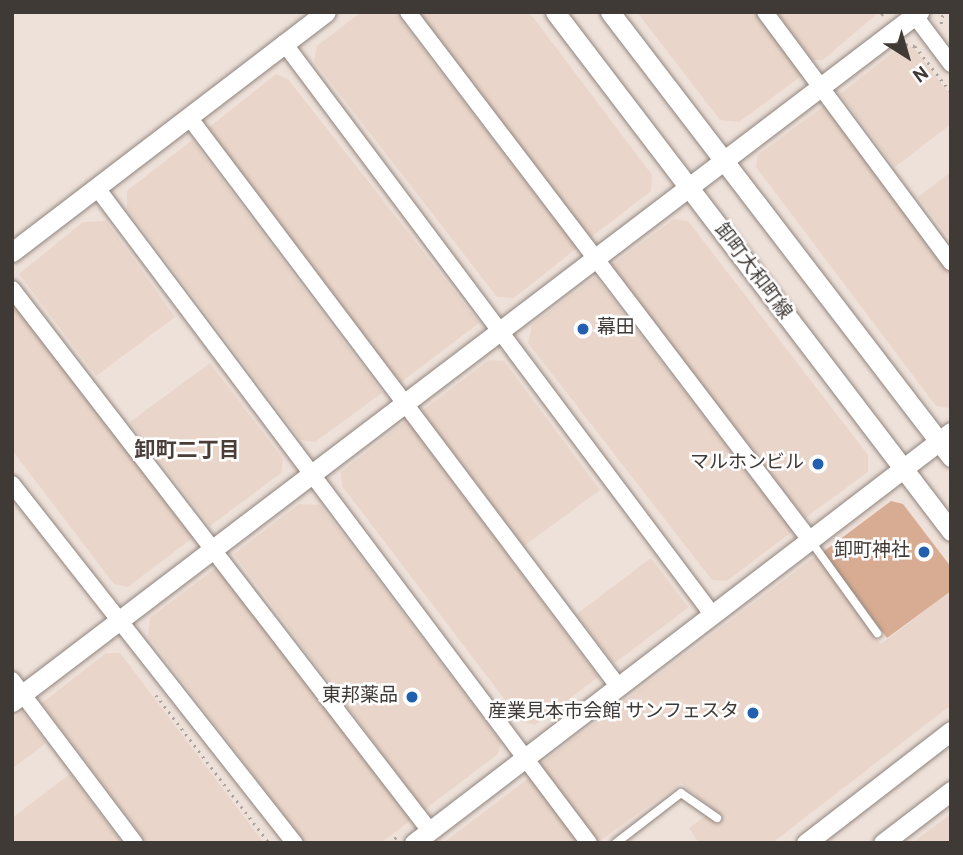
<!DOCTYPE html>
<meta charset="utf-8">
<style>
body{margin:0}
#map{position:relative;width:963px;height:855px;overflow:hidden;background:#eee1da;font-family:Overpass,"Noto Sans JP",sans-serif}
div>[style]{position:absolute}
[style*='--x']{left:calc(var(--x)*1px);top:calc(var(--y)*1px);width:calc(var(--w)*1px);rotate:calc(var(--a)*1deg)}
.built>*{inset:0;background:#ead5ca;transform-origin:0 0}
.green>*{inset:0;background:#d8ac92}
.path>*{height:2.5px;margin-top:-1.25px;transform-origin:0;background:repeating-linear-gradient(90deg,#ada39d 0 2px,transparent 0 7px)}
.roads{filter:drop-shadow(0 0 2px #8f847d) drop-shadow(0 0 2px #8f847d)}
.service>*{height:8px;margin:-4px;padding:0 4px;transform-origin:4px;border-radius:4px;background:#fff}
.minor>*{height:16px;margin:-8px;padding:0 8px;transform-origin:8px;border-radius:8px;background:#fff}
.tertiary>*{height:19px;margin:-9.5px;padding:0 9.5px;transform-origin:9.5px;border-radius:9.5px;background:#fff}
.dots>*{width:19px;height:19px;translate:-50% -50%;box-sizing:border-box;border:4px solid #fff;border-radius:50%}
span{translate:-50% -50%;white-space:nowrap;text-align:center;line-height:1.15;-webkit-text-stroke:5px #fff;paint-order:stroke}
.street-label{font-size:19px;color:#403a37}
.poi-label{font-size:19px;color:#403a37}
.left{translate:0 -50%;text-align:left}
.right{translate:-100% -50%;text-align:right}
.neighbourhood-label{font-size:21px;color:#493e38;font-weight:700}
.frame{position:absolute;inset:0;border:14px solid #403a37;pointer-events:none}
.north{position:absolute;left:872px;top:21px;width:70px;height:70px;-webkit-text-stroke:5px #fff;paint-order:stroke;rotate:143deg;font-size:19px;font-weight:700;line-height:28px;text-align:center;color:#403a37}
.north::after{content:'';display:block;margin:auto;width:24px;height:32px;background:#403a37;clip-path:polygon(50% 0,100% 100%,50% 72%,0 100%)}
</style>
<div id="map">
<div class="built">
<i style="clip-path:polygon(361px 12px,394px 12px,577px 248px,514px 298px,497px 297px,314px 61px,317px 46px)"></i>
<i style="clip-path:polygon(529px 12px,652px 175px,651px 191px,590px 238px,417px 14px)"></i>
<i style="clip-path:polygon(637px 12px,757px 12px,804px 74px,739px 122px,720px 120px)"></i>
<i style="clip-path:polygon(776px 12px,879px 12px,823px 60px,813px 60px)"></i>
<i style="clip-path:polygon(901px 46px,913px 47px,951px 96px,951px 124px,895px 167px,840px 94px)"></i>
<i style="clip-path:polygon(276px 74px,288px 79px,479px 323px,400px 383px,208px 128px)"></i>
<i style="clip-path:polygon(826px 104px,951px 272px,949px 408px,936px 406px,756px 167px,758px 155px)"></i>
<i style="clip-path:polygon(192px 140px,382px 393px,315px 442px,301px 440px,127px 208px,127px 191px)"></i>
<i style="clip-path:polygon(951px 172px,951px 240px,918px 197px)"></i>
<i style="clip-path:polygon(674px 219px,688px 221px,868px 455px,868px 472px,805px 518px,610px 266px)"></i>
<i style="clip-path:polygon(106px 221px,175px 317px,96px 376px,19px 274px,83px 222px)"></i>
<i style="clip-path:polygon(595px 277px,793px 531px,727px 581px,712px 580px,528px 343px,532px 325px)"></i>
<i style="clip-path:polygon(12px 299px,195px 536px,128px 587px,114px 584px,12px 450px)"></i>
<i style="clip-path:polygon(489px 360px,504px 361px,600px 490px,524px 546px,422px 411px)"></i>
<i style="clip-path:polygon(210px 363px,283px 459px,281px 473px,210px 526px,130px 422px)"></i>
<i style="clip-path:polygon(407px 420px,598px 677px,535px 725px,522px 722px,342px 486px,341px 472px)"></i>
<i style="clip-path:polygon(299px 504px,320px 505px,501px 742px,498px 754px,424px 810px,234px 554px)"></i>
<i style="clip-path:polygon(816px 556px,881px 644px,951px 591px,951px 705px,772px 843px,699px 843px,689px 828px,714px 810px,681px 783px,597px 843px,538px 766px)"></i>
<i style="left:651px;top:558px;width:62px;height:93px;rotate:53deg"></i>
<i style="clip-path:polygon(217px 567px,411px 820px,381px 843px,305px 843px,148px 636px,150px 618px)"></i>
<i style="clip-path:polygon(106px 653px,120px 653px,264px 843px,147px 843px,42px 703px)"></i>
<i style="clip-path:polygon(22px 712px,46px 743px,12px 769px,12px 720px)"></i>
<i style="clip-path:polygon(70px 774px,122px 843px,12px 843px,12px 818px)"></i>
<i style="clip-path:polygon(530px 777px,579px 843px,443px 843px)"></i>
<i style="clip-path:polygon(951px 814px,951px 843px,912px 843px)"></i>
</div>
<div class="green">
<i style="clip-path:polygon(891px 501px,903px 504px,951px 567px,951px 591px,887px 638px,823px 552px)"></i>
</div>
<div class="path">
<i style="--x:881;--y:15;--w:5;--a:-37"></i>
<i style="--x:941;--y:24;--w:12;--a:-81"></i>
<i style="--x:906;--y:44;--w:9;--a:13"></i>
<i style="--x:915;--y:46;--w:58;--a:52"></i>
<i style="--x:156;--y:695;--w:186;--a:52.6"></i>
<i style="--x:389;--y:843;--w:13;--a:-39"></i>
</div>
<div class="roads">
<div class="service">
<i style="--x:810;--y:540;--w:115;--a:54.2"></i>
<i style="--x:616;--y:843;--w:82;--a:-37.6"></i>
<i style="--x:681;--y:793;--w:44;--a:34.8"></i>
</div>
<div class="minor">
<i style="--x:408;--y:12;--w:664;--a:52.72"></i>
<i style="--x:765;--y:12;--w:312;--a:53.4"></i>
<i style="--x:912;--y:12;--w:65;--a:53.1"></i>
<i style="--x:284;--y:43;--w:714;--a:53.15"></i>
<i style="--x:189;--y:117;--w:713;--a:52.99"></i>
<i style="--x:97;--y:188;--w:819;--a:53.09"></i>
<i style="--x:12;--y:289;--w:684;--a:52.36"></i>
<i style="--x:12;--y:484;--w:457;--a:51.8"></i>
<i style="--x:12;--y:680;--w:204;--a:53"></i>
</div>
<div class="tertiary">
<i style="--x:555;--y:12;--w:653;--a:52.66"></i>
<i style="--x:610;--y:12;--w:561;--a:52.54"></i>
<i style="--x:12;--y:252;--w:395;--a:-37.4"></i>
<i style="--x:12;--y:702;--w:1140;--a:-37.26"></i>
<i style="--x:414;--y:843;--w:676;--a:-37.43"></i>
<i style="--x:806;--y:843;--w:183;--a:-37.7"></i>
<i style="--x:883;--y:843;--w:86;--a:-37.4"></i>
</div>
</div>
<div class="dots">
<i style="left:583px;top:329px;background:#225fb1"></i>
<i style="left:818px;top:464px;background:#225fb1"></i>
<i style="left:924px;top:552px;background:#225fb1"></i>
<i style="left:412px;top:697px;background:#225fb1"></i>
<i style="left:753px;top:713px;background:#225fb1"></i>
</div>
<div class="street-label">
<span style="left:752px;top:272px;rotate:53deg">卸町大和町線</span>
</div>
<div class="poi-label">
<span class="left" style="left:597px;top:329px">幕田</span>
<span class="right" style="left:804px;top:464px">マルホンビル</span>
<span class="right" style="left:910px;top:552px">卸町神社</span>
<span class="right" style="left:398px;top:697px">東邦薬品</span>
<span class="right" style="left:739px;top:713px">産業見本市会館 サンフェスタ</span>
</div>
<div class="neighbourhood-label">
<span style="left:187px;top:452px">卸町二丁目</span>
</div>
<div class="frame"></div>
<div class="north">N</div>
</div>
